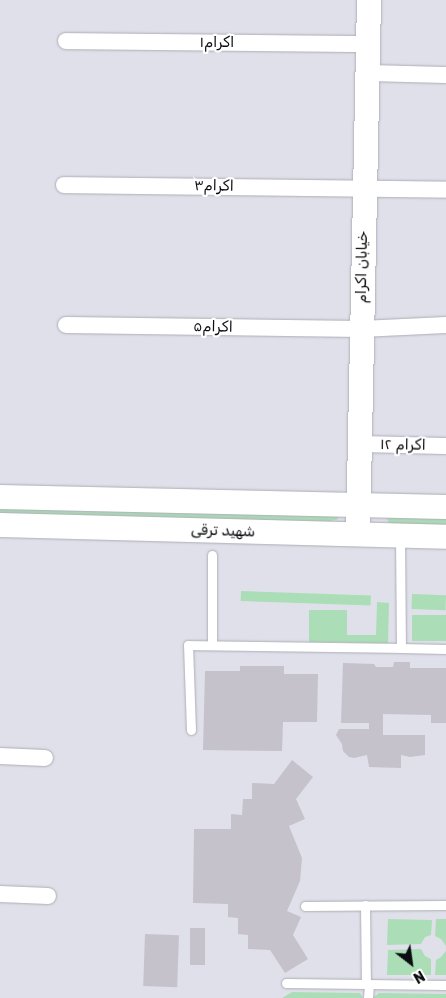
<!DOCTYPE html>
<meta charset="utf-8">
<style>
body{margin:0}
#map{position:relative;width:446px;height:998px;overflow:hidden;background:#dfe0ea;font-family:Rubik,"Noto Sans Arabic",sans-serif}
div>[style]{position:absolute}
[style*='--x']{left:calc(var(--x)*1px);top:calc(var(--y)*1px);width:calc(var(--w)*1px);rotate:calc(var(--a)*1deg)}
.green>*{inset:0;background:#abdeb7;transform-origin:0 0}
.building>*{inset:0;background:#c5c2cb;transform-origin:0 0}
.roads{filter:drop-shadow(0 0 1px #adadb6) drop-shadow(0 0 1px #adadb6)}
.lane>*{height:9px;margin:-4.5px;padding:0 4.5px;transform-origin:4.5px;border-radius:4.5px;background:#fff}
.street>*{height:16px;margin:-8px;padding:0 8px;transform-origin:8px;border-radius:8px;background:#fff}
.secondary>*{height:24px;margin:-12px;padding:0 12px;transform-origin:12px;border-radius:12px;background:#fff}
span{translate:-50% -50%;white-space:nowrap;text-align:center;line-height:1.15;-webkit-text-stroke:4.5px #fff;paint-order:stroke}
.street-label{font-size:15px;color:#0c0d10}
.north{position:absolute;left:386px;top:938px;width:50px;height:50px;-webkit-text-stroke:4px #fff;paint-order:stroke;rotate:150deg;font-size:14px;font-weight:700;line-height:20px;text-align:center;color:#0c0d10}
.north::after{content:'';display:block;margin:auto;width:18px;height:22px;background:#0c0d10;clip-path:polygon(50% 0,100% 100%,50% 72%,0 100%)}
</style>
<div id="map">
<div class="green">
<i style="clip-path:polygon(0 505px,339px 514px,338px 519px,327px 522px,0 516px)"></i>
<i style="clip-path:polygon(446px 516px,446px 525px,394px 525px,389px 523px,386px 517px)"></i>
<i style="left:241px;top:591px;width:130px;height:10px;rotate:2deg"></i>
<i style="left:412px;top:594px;width:34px;height:15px;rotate:2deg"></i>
<i style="clip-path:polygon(377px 602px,389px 603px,388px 643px,309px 642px,309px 610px,347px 610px,347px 635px,376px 635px)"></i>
<i style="left:412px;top:615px;width:34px;height:26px"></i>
<i style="clip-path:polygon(388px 919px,432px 920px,431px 935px,425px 937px,421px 944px,387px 945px)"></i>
<i style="clip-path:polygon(436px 919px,446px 919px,446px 946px,441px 939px,435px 936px)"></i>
<i style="clip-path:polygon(421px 949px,425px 956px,431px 959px,431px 975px,387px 975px,388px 950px)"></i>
<i style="clip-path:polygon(446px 951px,446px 975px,435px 975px,436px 960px,441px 957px)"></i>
<i style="clip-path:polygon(292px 992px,360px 993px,363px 998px,282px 998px)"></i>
<i style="clip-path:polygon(379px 993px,446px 994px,446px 998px,373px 998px)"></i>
</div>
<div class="building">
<i style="clip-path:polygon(394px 662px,410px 662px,410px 668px,446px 668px,446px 723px,431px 723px,431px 715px,383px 714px,383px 735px,425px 735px,425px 755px,410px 757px,401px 755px,401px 768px,369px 767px,367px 755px,354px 758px,349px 757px,343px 751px,342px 744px,336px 735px,339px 729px,369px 729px,369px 723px,341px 723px,343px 663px,374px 664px,376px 667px,393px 667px)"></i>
<i style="clip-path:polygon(240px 666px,284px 666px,284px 674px,318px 674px,317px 722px,283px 722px,282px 751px,203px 750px,205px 671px,240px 671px)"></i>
<i style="clip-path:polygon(292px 760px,313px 777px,296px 799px,305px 819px,289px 826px,302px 858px,300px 881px,287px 911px,301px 917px,293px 935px,308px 959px,285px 973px,270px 950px,248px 949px,248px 935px,238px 934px,238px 918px,228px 917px,228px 904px,193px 903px,194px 829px,231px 829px,231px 814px,242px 815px,243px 799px,252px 799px,252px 783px,274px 784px)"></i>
<i style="left:190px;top:928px;width:15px;height:37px"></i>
<i style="left:145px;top:934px;width:34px;height:52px;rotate:2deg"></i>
</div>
<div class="roads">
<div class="lane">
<i style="--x:400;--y:536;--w:112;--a:89.5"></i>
<i style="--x:401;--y:648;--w:45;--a:1.3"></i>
<i style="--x:212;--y:645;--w:90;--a:-90"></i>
<i style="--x:191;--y:730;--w:85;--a:-92"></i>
<i style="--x:188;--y:645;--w:213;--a:0.8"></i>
<i style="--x:365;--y:905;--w:79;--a:89.3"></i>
<i style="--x:366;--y:984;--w:80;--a:0.7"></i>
<i style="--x:305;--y:906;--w:141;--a:-0.4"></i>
<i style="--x:286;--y:983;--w:80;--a:0.7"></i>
<i style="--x:368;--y:998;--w:14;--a:-86"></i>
</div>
<div class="street">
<i style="--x:66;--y:41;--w:303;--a:0.6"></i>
<i style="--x:368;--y:73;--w:78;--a:1.5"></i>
<i style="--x:64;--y:185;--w:382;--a:0.7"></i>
<i style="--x:66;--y:325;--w:295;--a:0.8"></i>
<i style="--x:361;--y:329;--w:85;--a:-2.7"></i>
<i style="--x:359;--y:444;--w:87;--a:1.3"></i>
<i style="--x:0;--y:756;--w:45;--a:2.5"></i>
<i style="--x:0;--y:894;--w:48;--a:2.4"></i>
</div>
<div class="secondary">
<i style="--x:0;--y:497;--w:446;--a:1.3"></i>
<i style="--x:0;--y:525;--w:446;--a:1.5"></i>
<i style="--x:358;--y:534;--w:534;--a:-88.82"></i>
</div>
</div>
<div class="street-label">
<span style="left:217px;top:43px">اکرام۱</span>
<span style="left:214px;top:186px;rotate:1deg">اکرام۳</span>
<span style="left:362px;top:267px;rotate:-89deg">خیابان اکرام</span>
<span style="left:213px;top:327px;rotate:1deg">اکرام۵</span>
<span style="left:403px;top:445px;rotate:1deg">اکرام ۱۲</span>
<span style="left:223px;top:531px;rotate:2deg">شهید ترقی</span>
</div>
<div class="north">N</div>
</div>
